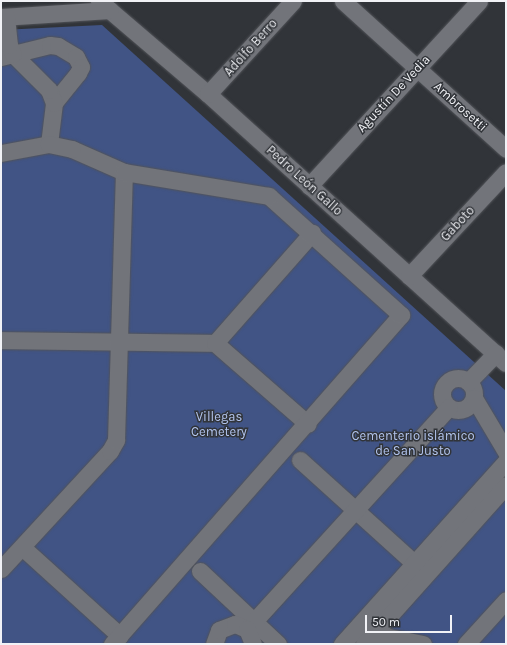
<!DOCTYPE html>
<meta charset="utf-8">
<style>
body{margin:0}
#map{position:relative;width:507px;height:645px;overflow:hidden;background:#313439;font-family:Karla,sans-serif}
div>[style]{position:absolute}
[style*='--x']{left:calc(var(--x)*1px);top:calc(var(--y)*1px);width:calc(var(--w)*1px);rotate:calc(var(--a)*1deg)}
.green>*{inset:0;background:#415485}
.roads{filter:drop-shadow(0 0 1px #515358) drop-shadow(0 0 1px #515358)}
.minor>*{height:17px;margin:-8.5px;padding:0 8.5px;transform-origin:8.5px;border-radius:8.5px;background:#72747a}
.minor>.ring{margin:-8.5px;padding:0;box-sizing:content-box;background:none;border:17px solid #72747a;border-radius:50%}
span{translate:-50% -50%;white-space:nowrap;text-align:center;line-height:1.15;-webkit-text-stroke:3px #313439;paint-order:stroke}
.street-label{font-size:13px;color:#f1f2f6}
.park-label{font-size:13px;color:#b2c4ee}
.frame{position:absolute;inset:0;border:2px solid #f1f2f6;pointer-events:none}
.scale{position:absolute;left:365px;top:615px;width:87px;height:18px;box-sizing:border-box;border:2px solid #f1f2f6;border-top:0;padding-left:5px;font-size:12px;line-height:14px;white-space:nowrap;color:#f1f2f6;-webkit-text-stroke:3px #313439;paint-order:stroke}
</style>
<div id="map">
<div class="green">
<i style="clip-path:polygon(102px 25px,506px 391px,506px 644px,1px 644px,1px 30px)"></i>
</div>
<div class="roads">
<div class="minor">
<i style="--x:99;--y:1;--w:143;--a:40.5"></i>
<i style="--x:208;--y:94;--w:401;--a:42.1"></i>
<i style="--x:343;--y:1;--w:220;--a:42.2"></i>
<i style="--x:1;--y:17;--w:109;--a:-3.7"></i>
<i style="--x:1;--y:57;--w:50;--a:-13.8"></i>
<i style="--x:50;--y:45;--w:8;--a:7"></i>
<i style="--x:58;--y:46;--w:21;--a:31"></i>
<i style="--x:76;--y:57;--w:11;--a:63"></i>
<i style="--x:81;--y:67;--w:7;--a:117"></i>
<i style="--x:78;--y:73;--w:38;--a:129"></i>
<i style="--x:208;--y:94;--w:126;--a:-47.6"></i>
<i style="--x:1;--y:153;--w:49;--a:-10.6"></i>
<i style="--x:49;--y:144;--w:41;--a:-83"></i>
<i style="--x:54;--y:103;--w:14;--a:-111"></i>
<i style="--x:49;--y:90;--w:51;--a:-135"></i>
<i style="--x:13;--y:54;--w:10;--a:-114"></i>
<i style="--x:9;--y:45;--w:28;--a:-96"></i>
<i style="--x:309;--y:186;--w:251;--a:-47.4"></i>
<i style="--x:409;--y:276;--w:142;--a:-47"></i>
<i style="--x:1;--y:340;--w:214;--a:0.8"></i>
<i style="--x:215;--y:343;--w:123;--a:41.1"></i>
<i style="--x:215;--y:343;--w:147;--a:-48.6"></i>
<i class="ring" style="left:442px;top:378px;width:15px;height:15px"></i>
<i style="--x:468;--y:382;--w:40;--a:-46"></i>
<i style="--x:474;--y:398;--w:63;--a:59.3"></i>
<i style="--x:300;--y:460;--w:155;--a:42.1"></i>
<i style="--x:22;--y:547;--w:132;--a:42.2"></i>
<i style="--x:1;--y:569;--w:161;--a:-47.3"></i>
<i style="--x:110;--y:451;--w:13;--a:-61"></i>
<i style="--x:116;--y:440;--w:268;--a:-88.3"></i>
<i style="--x:124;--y:172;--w:57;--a:-156.1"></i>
<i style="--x:72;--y:149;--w:24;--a:-168"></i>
<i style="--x:200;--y:571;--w:107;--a:43.1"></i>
<i style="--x:247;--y:629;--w:300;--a:-47.7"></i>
<i style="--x:374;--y:634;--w:50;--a:11.5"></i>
<i style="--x:112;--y:644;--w:438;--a:-48.7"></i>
<i style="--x:401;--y:315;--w:178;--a:-138"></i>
<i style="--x:269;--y:196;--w:147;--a:-170.6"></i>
<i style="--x:214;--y:644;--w:15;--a:-70"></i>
<i style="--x:219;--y:630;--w:17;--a:-21"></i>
<i style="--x:235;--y:624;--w:13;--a:23"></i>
<i style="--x:247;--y:629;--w:16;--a:68"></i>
<i style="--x:342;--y:644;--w:246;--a:-48.1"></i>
<i style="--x:364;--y:644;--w:213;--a:-48.2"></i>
<i style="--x:466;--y:644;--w:59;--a:-47.7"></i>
</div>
</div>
<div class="street-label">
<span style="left:251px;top:48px;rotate:-48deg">Adolfo Berro</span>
<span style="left:394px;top:94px;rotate:-47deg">Agustín De Vedia</span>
<span style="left:460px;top:107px;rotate:42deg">Ambrosetti</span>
<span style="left:304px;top:181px;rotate:42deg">Pedro León Gallo</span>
<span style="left:458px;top:224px;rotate:-47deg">Gaboto</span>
</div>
<div class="park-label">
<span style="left:219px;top:425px">Villegas<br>Cemetery</span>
<span style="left:413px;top:444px">Cementerio islámico<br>de San Justo</span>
</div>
<div class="frame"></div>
<div class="scale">50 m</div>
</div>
